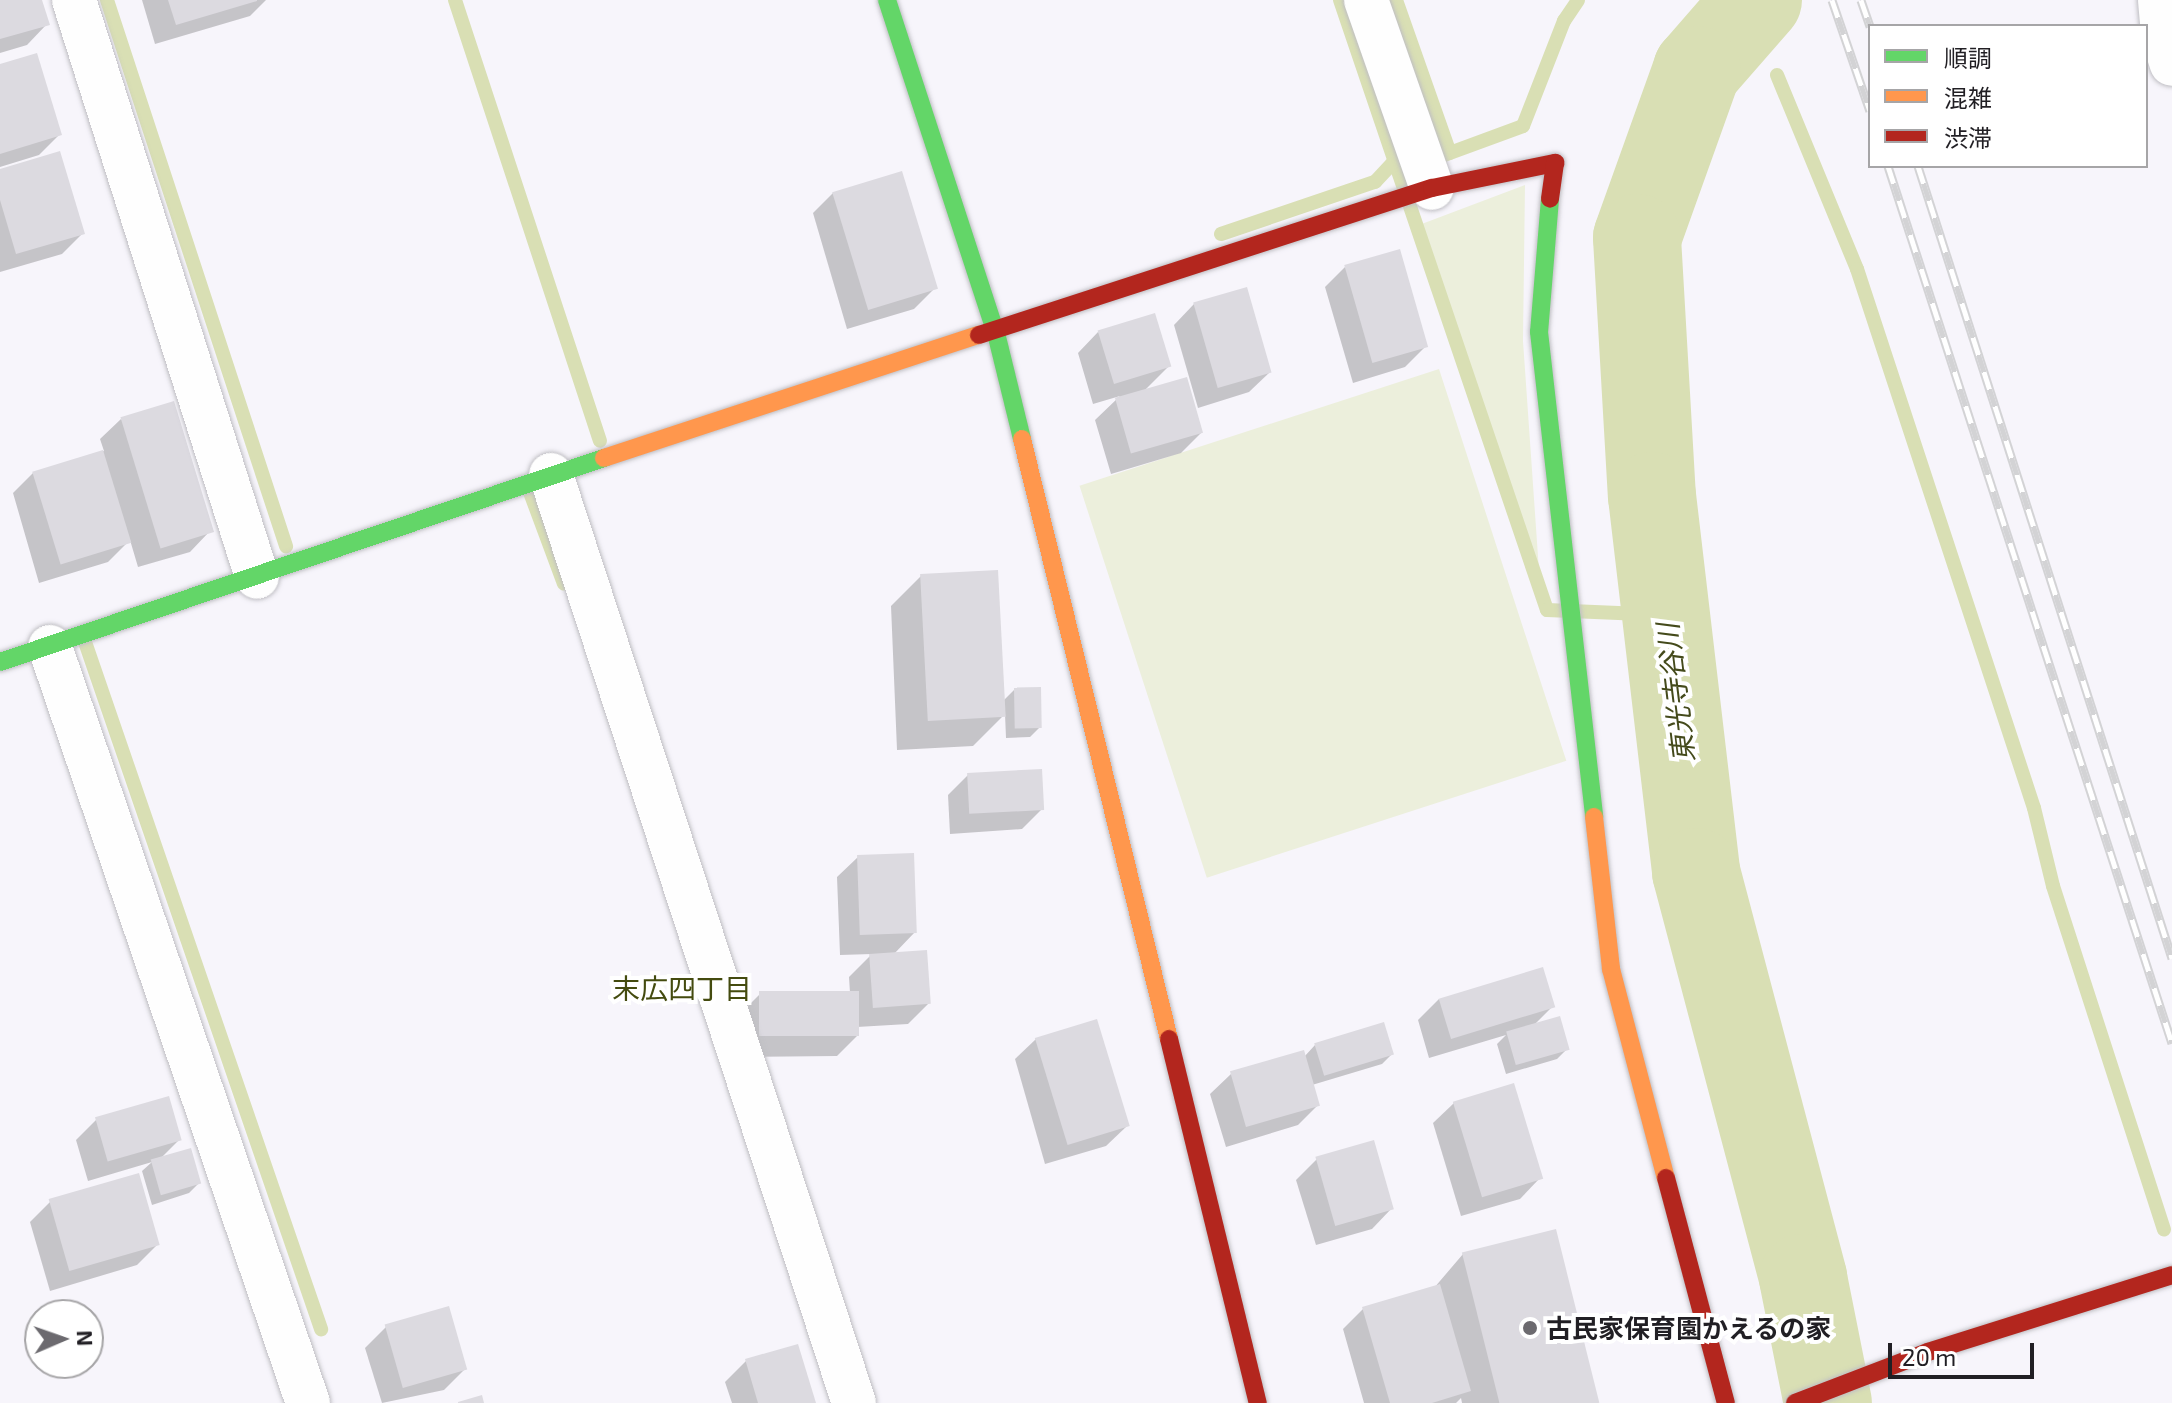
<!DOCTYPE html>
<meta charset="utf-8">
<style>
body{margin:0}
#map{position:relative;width:2172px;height:1403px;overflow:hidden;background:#f7f5fb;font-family:"Exo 2","Noto Sans JP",sans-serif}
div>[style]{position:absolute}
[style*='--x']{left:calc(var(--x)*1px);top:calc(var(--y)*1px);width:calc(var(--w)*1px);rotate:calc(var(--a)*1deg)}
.green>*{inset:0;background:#ecefdc;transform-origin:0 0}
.shadow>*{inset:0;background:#0003}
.stream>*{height:14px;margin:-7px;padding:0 7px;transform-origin:7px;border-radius:7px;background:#d9dfb4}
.river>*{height:88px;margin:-44px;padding:0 44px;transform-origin:44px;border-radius:44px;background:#d9dfb4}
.building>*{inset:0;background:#dcdae0;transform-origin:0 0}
.roads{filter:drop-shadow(0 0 2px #bfbec3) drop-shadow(0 0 2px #bfbec3)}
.street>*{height:44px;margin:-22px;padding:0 22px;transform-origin:22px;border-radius:22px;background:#fefefe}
.fast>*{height:18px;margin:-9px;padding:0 9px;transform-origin:9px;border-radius:9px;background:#63d668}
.slow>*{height:18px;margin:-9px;padding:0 9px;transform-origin:9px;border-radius:9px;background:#ff974d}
.jam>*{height:18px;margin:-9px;padding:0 9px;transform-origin:9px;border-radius:9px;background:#b3261e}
.rail>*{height:9px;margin-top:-4.5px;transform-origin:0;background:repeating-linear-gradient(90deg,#fff 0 18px,#d3d3d5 0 36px);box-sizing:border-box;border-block:2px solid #d3d3d5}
.dots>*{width:22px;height:22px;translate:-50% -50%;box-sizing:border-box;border:4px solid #fff;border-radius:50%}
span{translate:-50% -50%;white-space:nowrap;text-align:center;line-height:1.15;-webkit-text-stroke:8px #fff;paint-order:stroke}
.poi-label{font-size:26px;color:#211f24;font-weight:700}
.left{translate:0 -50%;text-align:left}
.water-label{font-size:28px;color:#444a1b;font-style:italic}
.neighbourhood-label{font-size:28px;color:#444b0f}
.legend{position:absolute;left:1868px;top:24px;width:280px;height:144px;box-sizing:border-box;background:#fff;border:2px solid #a6a5a7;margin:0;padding:10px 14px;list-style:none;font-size:24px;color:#211f24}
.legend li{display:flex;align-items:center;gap:16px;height:40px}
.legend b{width:40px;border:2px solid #a6a5a7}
.north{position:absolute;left:24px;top:1299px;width:80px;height:80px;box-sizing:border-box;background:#fff;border:2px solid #a6a5a7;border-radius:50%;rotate:88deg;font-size:22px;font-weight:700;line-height:32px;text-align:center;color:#211f24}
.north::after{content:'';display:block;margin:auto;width:28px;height:36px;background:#6c6a6f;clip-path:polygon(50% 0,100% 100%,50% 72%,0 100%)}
.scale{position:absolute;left:1888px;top:1343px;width:146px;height:36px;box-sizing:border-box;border:4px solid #211f24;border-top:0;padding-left:10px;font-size:24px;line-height:28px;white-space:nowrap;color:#211f24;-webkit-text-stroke:6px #fff;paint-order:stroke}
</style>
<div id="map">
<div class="green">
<i style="clip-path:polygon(1525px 185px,1523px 341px,1540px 585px,1419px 225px)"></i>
<i style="left:1439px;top:369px;width:412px;height:378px;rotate:72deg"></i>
</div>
<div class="shadow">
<i style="clip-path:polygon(0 0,40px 0,47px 24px,27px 45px,0 53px)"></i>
<i style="clip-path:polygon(142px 0,266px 0,250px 16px,155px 44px)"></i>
<i style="clip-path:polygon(0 66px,59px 135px,39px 155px,0 167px)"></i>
<i style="clip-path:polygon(0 171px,83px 233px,62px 254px,0 272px)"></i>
<i style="clip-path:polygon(833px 193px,934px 289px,914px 309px,847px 329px,813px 213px)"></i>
<i style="clip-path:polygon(1345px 267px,1426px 346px,1405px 367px,1353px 383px,1325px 287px)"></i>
<i style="clip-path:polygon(1194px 304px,1270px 372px,1249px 392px,1198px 408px,1174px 325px)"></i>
<i style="clip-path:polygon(1098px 332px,1169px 366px,1144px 391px,1201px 433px,1181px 453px,1111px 474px,1095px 420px,1120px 396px,1093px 404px,1078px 353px)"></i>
<i style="clip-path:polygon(121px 419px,210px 531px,190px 552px,138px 567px,130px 540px,108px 562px,39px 583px,13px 493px,33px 473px,104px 451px,100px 439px)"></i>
<i style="clip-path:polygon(921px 576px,1002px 702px,1014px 690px,1040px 727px,1030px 737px,1006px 738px,1005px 714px,973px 746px,897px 750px,891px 606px)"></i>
<i style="clip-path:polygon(968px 775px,1042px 809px,1022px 829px,950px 834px,948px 795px)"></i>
<i style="clip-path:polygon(858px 857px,915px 932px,893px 955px,929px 1003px,908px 1024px,857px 1027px,857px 1036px,837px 1056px,740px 1057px,740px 1014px,760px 994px,850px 993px,849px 977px,872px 954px,840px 955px,837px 877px)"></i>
<i style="clip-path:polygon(1439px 999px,1553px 1006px,1533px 1026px,1567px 1049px,1557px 1059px,1506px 1074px,1497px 1044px,1506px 1035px,1429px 1058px,1418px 1020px)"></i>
<i style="clip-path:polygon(1036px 1039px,1127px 1126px,1106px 1146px,1045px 1164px,1015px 1059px)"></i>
<i style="clip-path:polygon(1315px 1045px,1392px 1054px,1382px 1064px,1312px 1085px,1318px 1105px,1298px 1125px,1226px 1147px,1210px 1094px,1231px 1074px,1304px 1057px)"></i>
<i style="clip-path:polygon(1454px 1103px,1540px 1178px,1520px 1199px,1461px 1216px,1433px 1123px)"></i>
<i style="clip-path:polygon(96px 1120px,180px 1139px,160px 1159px,199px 1183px,189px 1193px,152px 1205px,142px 1171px,152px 1162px,88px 1181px,76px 1140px)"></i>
<i style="clip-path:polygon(1317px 1159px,1392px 1208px,1372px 1229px,1316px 1245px,1296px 1180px)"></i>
<i style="clip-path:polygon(50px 1202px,158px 1244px,137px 1265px,50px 1291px,30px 1222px)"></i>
<i style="clip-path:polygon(1463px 1254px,1597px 1403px,1462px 1403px,1461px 1398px,1456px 1403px,1364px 1403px,1343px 1329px,1363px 1309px,1434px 1288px)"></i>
<i style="clip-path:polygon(386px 1327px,465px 1369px,444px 1390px,382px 1403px,365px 1348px)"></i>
<i style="clip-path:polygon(746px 1361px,814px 1403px,732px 1403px,725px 1382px)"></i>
</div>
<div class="stream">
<i style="--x:107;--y:0;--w:575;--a:71.85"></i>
<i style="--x:455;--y:0;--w:464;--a:71.8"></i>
<i style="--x:1340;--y:0;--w:644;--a:71.26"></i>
<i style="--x:1547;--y:610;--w:119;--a:2.4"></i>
<i style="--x:1396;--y:0;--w:162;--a:70.6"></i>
<i style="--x:1777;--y:75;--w:210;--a:67.6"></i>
<i style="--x:1857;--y:269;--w:567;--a:71.82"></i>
<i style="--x:2034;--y:808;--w:80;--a:76.3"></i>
<i style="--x:2053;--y:886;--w:361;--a:72.1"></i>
<i style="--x:1428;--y:161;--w:101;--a:-20.2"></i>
<i style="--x:1523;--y:126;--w:113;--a:-68.7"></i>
<i style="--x:1564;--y:21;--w:25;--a:-56"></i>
<i style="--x:1221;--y:234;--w:163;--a:-18.7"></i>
<i style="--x:1375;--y:182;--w:33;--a:-47"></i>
<i style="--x:528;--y:487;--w:103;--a:69.6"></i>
<i style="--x:84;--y:639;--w:730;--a:71.04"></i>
</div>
<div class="river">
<i style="--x:1758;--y:0;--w:93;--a:131.1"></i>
<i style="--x:1697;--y:70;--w:178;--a:109.7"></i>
<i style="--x:1637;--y:238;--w:258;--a:86.7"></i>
<i style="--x:1652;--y:496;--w:379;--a:83.3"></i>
<i style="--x:1696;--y:872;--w:420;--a:75.2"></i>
<i style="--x:1803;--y:1278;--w:127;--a:78.7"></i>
</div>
<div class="building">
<i style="clip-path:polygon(0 0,42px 0,50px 25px,0 39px)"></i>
<i style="clip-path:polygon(168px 0,257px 0,257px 1px,176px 25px)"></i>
<i style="clip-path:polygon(37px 53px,62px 135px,0 154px,0 64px)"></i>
<i style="clip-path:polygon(60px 151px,85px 234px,16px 254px,0 200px,0 169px)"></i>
<i style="left:902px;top:171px;width:123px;height:73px;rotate:73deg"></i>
<i style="left:1400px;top:249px;width:102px;height:58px;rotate:74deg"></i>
<i style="left:1247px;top:287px;width:89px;height:56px;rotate:74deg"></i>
<i style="left:1155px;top:313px;width:56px;height:60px;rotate:73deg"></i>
<i style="left:1187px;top:377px;width:58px;height:75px;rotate:74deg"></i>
<i style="left:174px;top:401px;width:137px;height:56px;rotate:73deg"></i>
<i style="left:103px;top:450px;width:97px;height:74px;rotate:73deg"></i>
<i style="left:998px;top:570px;width:147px;height:78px;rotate:87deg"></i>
<i style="left:1041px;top:687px;width:41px;height:27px;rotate:89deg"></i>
<i style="left:1042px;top:769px;width:41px;height:75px;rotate:87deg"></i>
<i style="left:914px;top:853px;width:80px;height:57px;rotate:88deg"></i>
<i style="left:927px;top:950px;width:54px;height:58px;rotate:86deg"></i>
<i style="left:1543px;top:967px;width:42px;height:109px;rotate:73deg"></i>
<i style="left:859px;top:991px;width:45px;height:100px;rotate:90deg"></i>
<i style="left:1560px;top:1016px;width:35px;height:56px;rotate:74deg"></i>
<i style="left:1097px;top:1019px;width:112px;height:65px;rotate:73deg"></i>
<i style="left:1384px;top:1022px;width:34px;height:73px;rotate:73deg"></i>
<i style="left:1304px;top:1050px;width:58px;height:77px;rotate:74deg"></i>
<i style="left:1514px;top:1083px;width:100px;height:64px;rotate:73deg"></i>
<i style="left:169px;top:1096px;width:46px;height:77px;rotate:74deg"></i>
<i style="left:1374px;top:1140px;width:72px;height:61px;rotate:74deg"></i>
<i style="left:191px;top:1148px;width:37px;height:42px;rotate:74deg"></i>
<i style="left:139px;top:1173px;width:75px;height:94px;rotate:74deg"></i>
<i style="left:1556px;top:1229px;width:179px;height:97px;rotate:76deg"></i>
<i style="clip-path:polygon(1440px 1284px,1471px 1391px,1432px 1403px,1390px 1403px,1362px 1307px)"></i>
<i style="left:449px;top:1306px;width:66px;height:67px;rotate:74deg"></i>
<i style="clip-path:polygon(798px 1344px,816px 1403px,758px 1403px,745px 1359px)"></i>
<i style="clip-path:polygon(482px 1395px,484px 1403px,458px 1403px,458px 1402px)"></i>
</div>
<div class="roads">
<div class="street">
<i style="--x:74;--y:0;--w:605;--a:72.4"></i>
<i style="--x:1366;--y:0;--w:199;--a:70.7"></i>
<i style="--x:2160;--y:0;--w:37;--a:85"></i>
<i style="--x:2163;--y:37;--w:28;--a:72"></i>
<i style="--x:551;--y:475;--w:976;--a:71.92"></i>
<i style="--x:50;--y:647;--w:799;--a:71.16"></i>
</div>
<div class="fast">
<i style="--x:887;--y:0;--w:350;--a:71.9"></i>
<i style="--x:996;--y:333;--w:109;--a:76.2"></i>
<i style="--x:1550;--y:199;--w:133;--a:94.7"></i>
<i style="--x:1539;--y:332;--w:488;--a:83.5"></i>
<i style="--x:0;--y:662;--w:638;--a:-18.66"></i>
</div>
<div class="slow">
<i style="--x:1022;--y:439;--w:618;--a:76.23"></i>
<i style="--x:604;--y:458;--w:395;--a:-18.2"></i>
<i style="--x:1594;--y:817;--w:153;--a:83.6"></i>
<i style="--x:1611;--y:969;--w:216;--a:75.3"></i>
</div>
<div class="jam">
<i style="--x:979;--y:335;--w:476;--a:-18"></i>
<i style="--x:1432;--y:188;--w:126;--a:-11.5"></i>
<i style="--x:1555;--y:163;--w:36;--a:98"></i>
<i style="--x:1169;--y:1039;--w:375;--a:76.3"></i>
<i style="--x:1666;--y:1178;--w:233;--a:75.1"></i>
<i style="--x:1795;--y:1403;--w:142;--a:-21"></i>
<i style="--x:1928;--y:1352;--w:256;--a:-17.5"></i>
</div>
</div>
<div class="rail">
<i style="--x:1832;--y:0;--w:117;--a:71.1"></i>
<i style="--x:1861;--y:0;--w:28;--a:71"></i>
<i style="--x:1888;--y:166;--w:922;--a:72.06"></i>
<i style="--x:1918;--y:166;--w:832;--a:72.22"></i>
</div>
<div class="dots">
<i style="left:1530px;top:1328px;background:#6c6a6f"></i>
</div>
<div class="poi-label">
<span class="left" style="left:1546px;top:1328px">古民家保育園かえるの家</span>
</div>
<div class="water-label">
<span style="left:1675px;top:693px;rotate:-97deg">東光寺谷川</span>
</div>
<div class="neighbourhood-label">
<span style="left:682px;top:988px">末広四丁目</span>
</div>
<ul class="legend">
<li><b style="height:10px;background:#63d668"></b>順調</li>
<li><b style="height:10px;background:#ff974d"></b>混雑</li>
<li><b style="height:10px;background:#b3261e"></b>渋滞</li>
</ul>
<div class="north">N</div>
<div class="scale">20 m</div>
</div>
